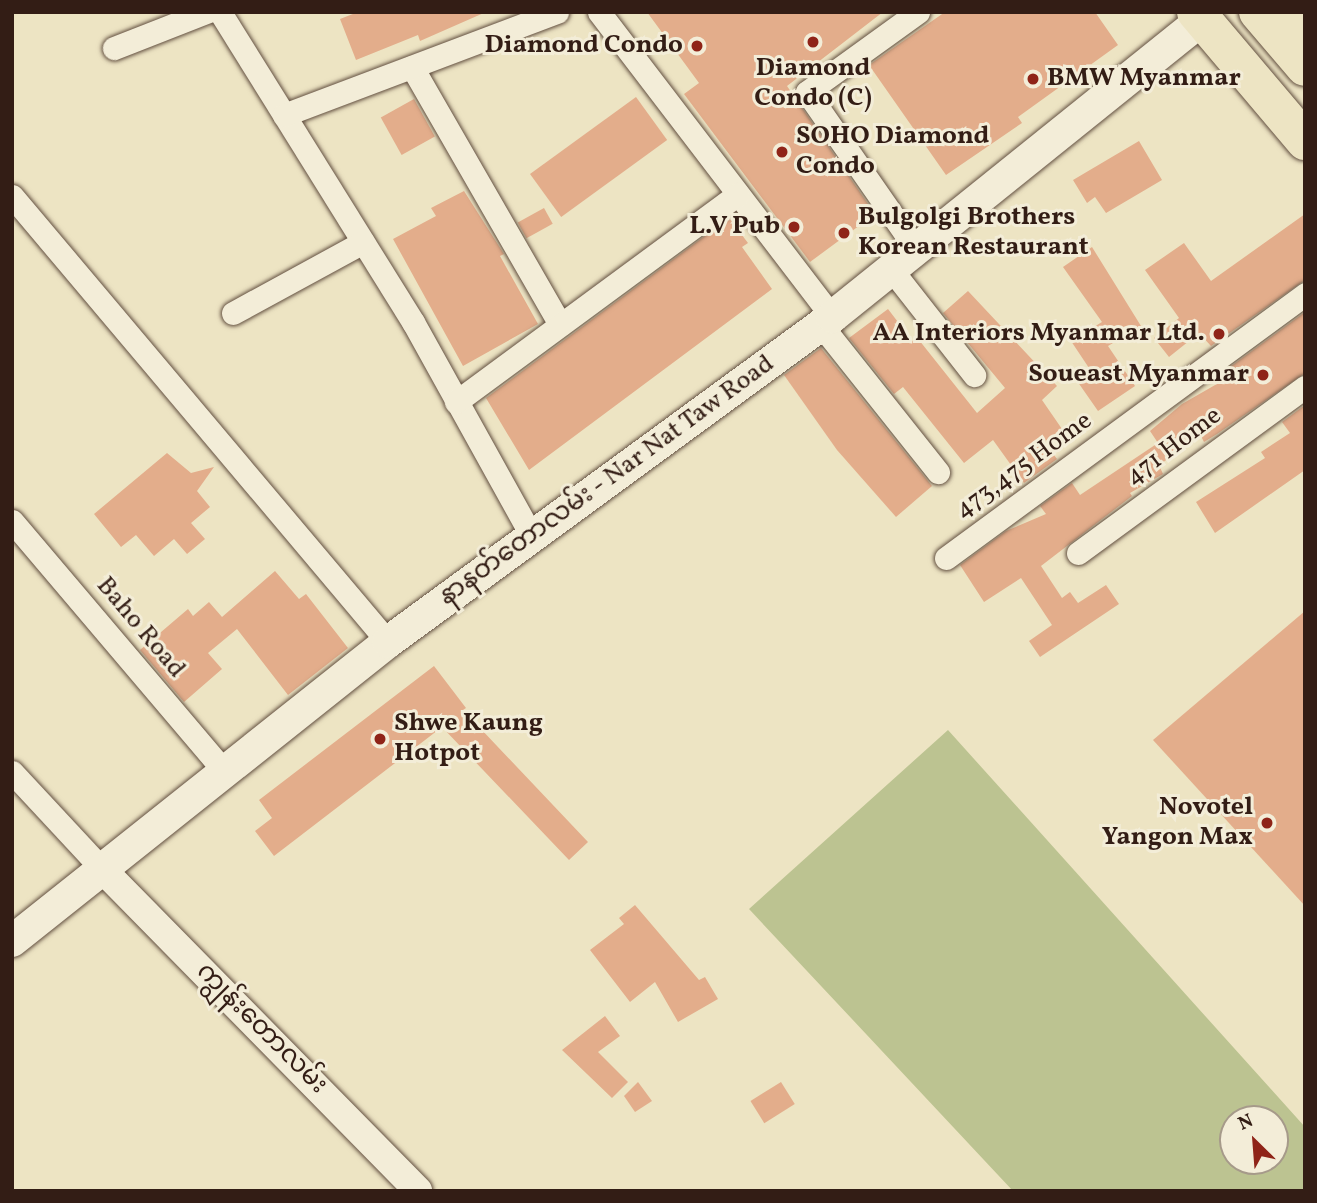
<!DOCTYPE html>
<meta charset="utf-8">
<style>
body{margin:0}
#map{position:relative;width:1317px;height:1203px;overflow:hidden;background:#ede4c3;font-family:Vollkorn,"Noto Sans Myanmar",serif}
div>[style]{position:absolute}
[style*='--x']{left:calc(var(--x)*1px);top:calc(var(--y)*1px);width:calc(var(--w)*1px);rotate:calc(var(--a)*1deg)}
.green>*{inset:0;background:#bcc391}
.building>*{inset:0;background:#e3ad8b;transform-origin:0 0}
.roads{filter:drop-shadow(0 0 2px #624f40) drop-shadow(0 0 2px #624f40)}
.minor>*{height:23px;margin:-11.5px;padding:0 11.5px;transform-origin:11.5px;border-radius:11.5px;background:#f3edd8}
.tertiary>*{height:28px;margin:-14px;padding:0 14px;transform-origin:14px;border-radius:14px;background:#f3edd8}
.secondary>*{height:32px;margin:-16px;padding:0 16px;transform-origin:16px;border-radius:16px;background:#f3edd8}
.primary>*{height:35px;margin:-17.5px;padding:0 17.5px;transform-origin:17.5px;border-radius:17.5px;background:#ede4c3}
.trunk>*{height:38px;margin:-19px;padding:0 19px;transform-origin:19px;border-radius:19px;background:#ede4c3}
.dots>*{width:19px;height:19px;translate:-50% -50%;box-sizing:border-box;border:4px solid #f3edd8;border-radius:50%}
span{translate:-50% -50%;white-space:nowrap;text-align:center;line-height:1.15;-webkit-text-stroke:6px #f3edd8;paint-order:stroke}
.poi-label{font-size:26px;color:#331d15;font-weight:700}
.right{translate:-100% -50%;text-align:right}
.left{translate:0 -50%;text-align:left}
.street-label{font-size:26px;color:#331d15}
.frame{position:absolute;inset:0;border:14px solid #331d15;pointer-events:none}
.north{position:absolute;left:1219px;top:1105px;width:70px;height:70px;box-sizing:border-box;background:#f3edd8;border:2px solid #a69a8a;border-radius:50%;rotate:335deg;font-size:19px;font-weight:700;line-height:28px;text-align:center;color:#331d15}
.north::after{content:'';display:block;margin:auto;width:24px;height:32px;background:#8f2418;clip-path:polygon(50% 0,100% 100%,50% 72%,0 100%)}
</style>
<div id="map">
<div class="green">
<i style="clip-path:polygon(evenodd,948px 730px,1305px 1127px,1305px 1191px,1013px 1191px,749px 909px,948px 730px,1233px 1119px,1275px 1119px,1275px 1161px,1233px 1161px,1233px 1119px)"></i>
</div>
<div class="building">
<i style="clip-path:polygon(358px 12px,486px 12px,420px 41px,418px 35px,356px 60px,340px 19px)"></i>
<i style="clip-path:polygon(647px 12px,883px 12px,787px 86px,875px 214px,810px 262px,684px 94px,699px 83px)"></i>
<i style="clip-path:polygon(945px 12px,1095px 12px,1118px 45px,1018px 117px,1022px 123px,946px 175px,869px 65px)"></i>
<i style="left:636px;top:97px;width:53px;height:131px;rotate:54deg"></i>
<i style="left:414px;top:99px;width:43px;height:38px;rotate:61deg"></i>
<i style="clip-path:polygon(1139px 141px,1162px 180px,1106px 213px,1095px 197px,1087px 203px,1073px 180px)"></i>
<i style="clip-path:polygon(464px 191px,504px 254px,500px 256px,538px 324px,463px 366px,393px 239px,436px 216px,431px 208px)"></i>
<i style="left:544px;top:208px;width:18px;height:30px;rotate:61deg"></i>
<i style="clip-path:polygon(1305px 214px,1305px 280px,1211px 346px,1199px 333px,1169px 357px,1154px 338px,1179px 318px,1145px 270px,1184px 243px,1211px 281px)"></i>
<i style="clip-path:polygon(729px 218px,748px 243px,742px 247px,772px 289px,529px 470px,486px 398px)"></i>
<i style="clip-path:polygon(1092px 247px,1141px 326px,1108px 346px,1135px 386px,1098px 411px,1075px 378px,1089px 368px,1071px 341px,1102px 322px,1063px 267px)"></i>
<i style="clip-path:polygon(968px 291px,1057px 386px,1042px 400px,1062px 429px,1044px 442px,1057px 459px,1024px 483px,993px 440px,964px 463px,903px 387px,894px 394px,849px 338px,888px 309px,914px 343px,919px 340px,977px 413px,1005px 388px,943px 313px)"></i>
<i style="clip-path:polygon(1305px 312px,1305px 373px,1217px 434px,1204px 442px,1201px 436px,1159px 465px,1163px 474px,1130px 493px,1132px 496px,1041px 566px,1062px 598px,1070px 592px,1078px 603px,1106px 585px,1119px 604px,1040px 657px,1029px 641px,1052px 625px,1021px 578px,984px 602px,960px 565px,1006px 531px,1046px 514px,1040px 506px,1072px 483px,1080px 495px,1158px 443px,1150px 431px,1182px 404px,1236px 373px,1230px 367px)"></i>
<i style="clip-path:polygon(821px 348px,932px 486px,896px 517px,837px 450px,784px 375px)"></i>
<i style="clip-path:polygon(1305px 405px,1305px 470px,1215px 533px,1196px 502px,1265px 458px,1261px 452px,1290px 433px,1282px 422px)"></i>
<i style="clip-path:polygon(167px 453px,191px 473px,214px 467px,197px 491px,210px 507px,191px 523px,205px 539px,187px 554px,174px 539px,154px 556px,136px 535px,121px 547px,94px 514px)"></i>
<i style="clip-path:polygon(275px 571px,299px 599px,306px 594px,348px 648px,288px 695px,237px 629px,208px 653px,222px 669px,184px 702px,140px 650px,188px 609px,193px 616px,209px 602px,222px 617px)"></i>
<i style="clip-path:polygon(1305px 611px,1305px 906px,1153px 740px)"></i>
<i style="clip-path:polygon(434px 666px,466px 708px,463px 710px,588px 842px,569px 860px,442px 727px,274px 856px,255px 831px,272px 818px,259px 800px)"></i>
<i style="clip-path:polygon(635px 905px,699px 980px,705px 977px,718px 999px,678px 1022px,655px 982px,630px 1002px,590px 950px,624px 924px,619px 918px)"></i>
<i style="clip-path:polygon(605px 1016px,620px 1036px,598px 1052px,628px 1082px,612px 1098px,562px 1050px)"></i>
<i style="clip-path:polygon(638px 1082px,652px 1101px,635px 1112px,624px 1096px)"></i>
<i style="left:781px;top:1082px;width:26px;height:36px;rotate:58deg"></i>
</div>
<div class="roads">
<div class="minor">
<i style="--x:220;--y:12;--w:365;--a:58.1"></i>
<i style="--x:413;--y:322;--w:244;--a:61"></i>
<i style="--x:599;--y:12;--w:384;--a:52.6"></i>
<i style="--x:114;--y:48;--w:99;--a:-21.4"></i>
<i style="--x:412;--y:67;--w:297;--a:60.1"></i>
<i style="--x:284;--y:115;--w:292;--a:-20.7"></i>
<i style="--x:12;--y:196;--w:583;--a:49.87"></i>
<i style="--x:916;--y:249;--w:191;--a:-124.8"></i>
<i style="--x:807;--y:92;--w:137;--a:-35.8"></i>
<i style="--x:891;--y:269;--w:135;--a:51.9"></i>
<i style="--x:233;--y:313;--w:148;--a:-28.6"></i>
<i style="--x:821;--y:325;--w:188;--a:51.5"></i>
<i style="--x:456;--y:402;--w:350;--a:-36.4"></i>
<i style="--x:12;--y:521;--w:328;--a:49.7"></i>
<i style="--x:1078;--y:553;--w:281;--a:-36.2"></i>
<i style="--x:946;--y:558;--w:446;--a:-36.3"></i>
<i style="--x:12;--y:772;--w:132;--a:47.1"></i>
</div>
<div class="tertiary">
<i style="--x:102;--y:869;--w:451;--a:45.5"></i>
</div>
<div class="secondary">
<i style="--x:12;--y:941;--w:480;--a:-38.5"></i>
<i style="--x:388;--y:642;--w:550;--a:-36.2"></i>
<i style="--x:832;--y:317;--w:474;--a:-38.8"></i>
</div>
<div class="primary">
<i style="--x:1284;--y:12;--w:33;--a:50"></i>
</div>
<div class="trunk">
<i style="--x:1196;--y:12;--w:169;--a:49.8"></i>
<i style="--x:1258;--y:12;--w:72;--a:49.5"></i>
</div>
</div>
<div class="dots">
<i style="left:813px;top:42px;background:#8f2418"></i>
<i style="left:697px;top:46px;background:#8f2418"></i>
<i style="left:1033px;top:79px;background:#8f2418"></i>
<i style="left:782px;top:152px;background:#8f2418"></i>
<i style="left:794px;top:227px;background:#8f2418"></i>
<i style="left:844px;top:233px;background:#8f2418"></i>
<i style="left:1219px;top:334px;background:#8f2418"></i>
<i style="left:1263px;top:375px;background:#8f2418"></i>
<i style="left:380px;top:739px;background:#8f2418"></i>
<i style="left:1267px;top:823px;background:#8f2418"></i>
</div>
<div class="poi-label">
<span class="right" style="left:683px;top:46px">Diamond Condo</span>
<span style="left:813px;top:84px">Diamond<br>Condo (C)</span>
<span class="left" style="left:1047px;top:79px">BMW Myanmar</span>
<span class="left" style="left:796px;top:152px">SOHO Diamond<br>Condo</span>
<span class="left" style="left:858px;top:233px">Bulgolgi Brothers<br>Korean Restaurant</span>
<span class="right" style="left:780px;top:227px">L.V Pub</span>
<span class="right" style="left:1205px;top:334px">AA Interiors Myanmar Ltd.</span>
<span class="right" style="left:1249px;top:375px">Soueast Myanmar</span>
<span class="left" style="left:394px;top:739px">Shwe Kaung<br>Hotpot</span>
<span class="right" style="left:1253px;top:823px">Novotel<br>Yangon Max</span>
</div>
<div class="street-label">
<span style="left:1174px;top:447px;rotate:-37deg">471 Home</span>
<span style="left:1024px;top:466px;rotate:-36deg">473,475 Home</span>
<span style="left:607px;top:481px;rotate:-36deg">နာနတ်တောလမ်း - Nar Nat Taw Road</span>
<span style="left:140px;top:628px;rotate:50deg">Baho Road</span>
<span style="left:261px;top:1029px;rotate:45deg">ကျွန်းတောလမ်း</span>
</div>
<div class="frame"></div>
<div class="north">N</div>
</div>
